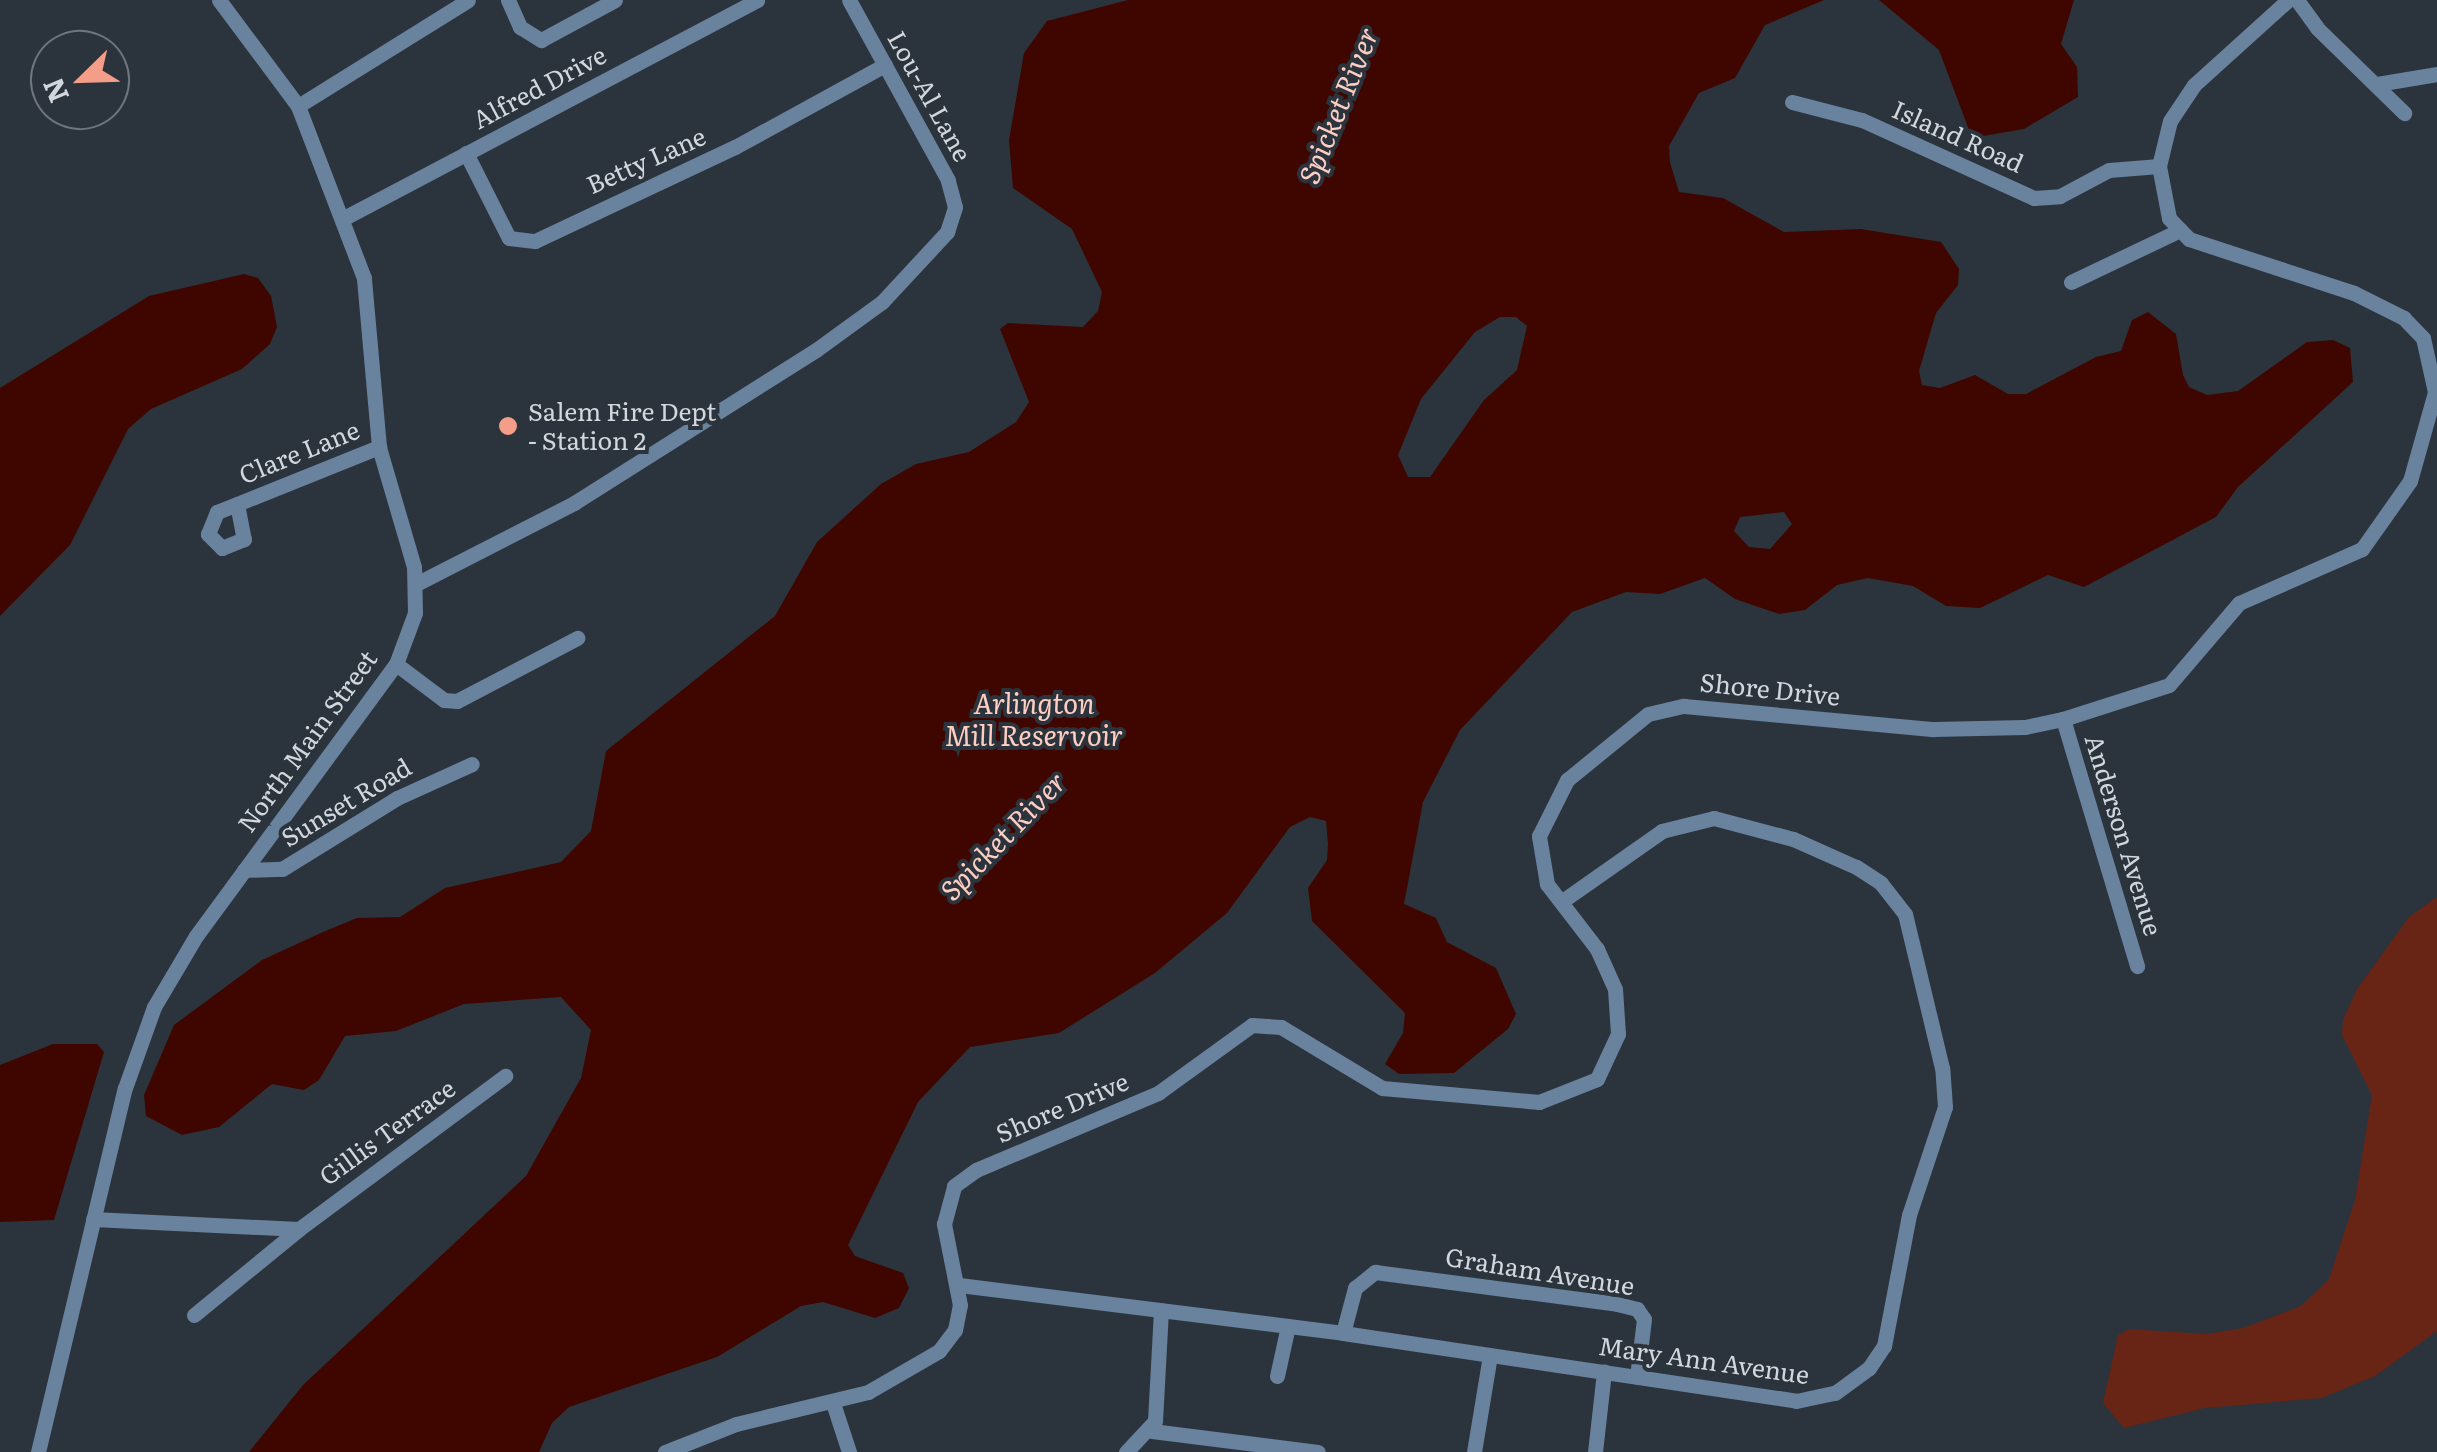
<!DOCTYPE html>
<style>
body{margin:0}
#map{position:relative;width:2437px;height:1452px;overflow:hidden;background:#2b343c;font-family:Literata,serif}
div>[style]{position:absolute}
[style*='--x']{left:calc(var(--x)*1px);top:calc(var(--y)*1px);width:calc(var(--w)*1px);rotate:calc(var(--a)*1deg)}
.green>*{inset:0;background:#682414}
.water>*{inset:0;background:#3f0600}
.minor>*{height:15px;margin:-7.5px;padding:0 7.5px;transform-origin:7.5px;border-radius:7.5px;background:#69829d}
.dots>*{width:28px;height:28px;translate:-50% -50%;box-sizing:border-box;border:5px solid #2b343c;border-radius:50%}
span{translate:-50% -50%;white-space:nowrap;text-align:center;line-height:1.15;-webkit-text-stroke:8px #2b343c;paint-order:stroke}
.street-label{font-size:25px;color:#d2d7dd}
.poi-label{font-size:25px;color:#d2d7dd}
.left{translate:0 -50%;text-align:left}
.water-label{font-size:28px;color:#fecec2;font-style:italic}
.north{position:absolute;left:30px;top:30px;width:100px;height:100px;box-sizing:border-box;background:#2b343c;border:2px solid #6e757c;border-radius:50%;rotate:247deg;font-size:28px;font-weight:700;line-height:40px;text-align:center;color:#d2d7dd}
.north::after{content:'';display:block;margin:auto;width:35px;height:45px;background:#f49e89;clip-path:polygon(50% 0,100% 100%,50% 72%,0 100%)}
</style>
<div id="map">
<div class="green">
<i style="clip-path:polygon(2437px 897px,2437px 1331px,2375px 1376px,2322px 1398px,2205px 1408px,2124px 1428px,2103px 1403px,2118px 1335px,2129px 1329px,2206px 1334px,2243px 1328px,2301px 1306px,2329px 1279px,2355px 1200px,2372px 1095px,2342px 1035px,2343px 1020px,2357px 989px,2409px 917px)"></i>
</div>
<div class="water">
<i style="clip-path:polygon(evenodd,1128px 0,1824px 0,1765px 25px,1735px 78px,1699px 93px,1669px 146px,1670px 162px,1679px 192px,1723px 198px,1784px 232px,1861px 229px,1941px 242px,1959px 269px,1958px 285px,1936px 313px,1919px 371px,1922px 385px,1940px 388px,1975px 375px,2008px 394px,2026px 394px,2096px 357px,2121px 351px,2132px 320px,2148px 312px,2176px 334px,2183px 375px,2189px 387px,2207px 395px,2238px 391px,2307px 342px,2333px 340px,2350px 348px,2353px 382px,2238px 487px,2216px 517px,2084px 587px,2048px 575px,1980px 608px,1946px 606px,1913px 586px,1868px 578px,1837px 585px,1805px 610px,1779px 614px,1735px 599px,1705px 578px,1660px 594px,1626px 592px,1572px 612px,1460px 730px,1423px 802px,1404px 904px,1436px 918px,1447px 942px,1496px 968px,1516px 1014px,1508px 1029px,1454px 1073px,1399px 1074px,1385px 1064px,1403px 1033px,1405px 1013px,1312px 921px,1308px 888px,1327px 860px,1328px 844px,1326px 821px,1310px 817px,1290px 827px,1227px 913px,1155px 973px,1059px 1033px,970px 1047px,918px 1102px,848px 1245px,855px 1256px,903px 1273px,909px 1288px,899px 1308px,875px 1318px,823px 1302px,801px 1306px,717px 1357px,569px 1407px,552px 1423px,539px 1452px,249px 1452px,303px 1385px,526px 1176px,581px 1078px,591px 1030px,561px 997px,464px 1004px,396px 1031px,345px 1036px,319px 1080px,304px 1090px,272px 1084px,219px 1127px,182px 1135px,146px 1116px,144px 1095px,174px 1025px,262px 960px,323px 932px,357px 918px,400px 917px,445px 888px,561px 862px,591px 831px,606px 751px,775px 616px,817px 542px,881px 484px,916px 464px,969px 452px,1016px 422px,1029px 402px,1000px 329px,1008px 323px,1083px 327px,1098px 311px,1102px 292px,1072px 229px,1013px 188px,1009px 140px,1024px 53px,1047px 21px,1128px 0,1500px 317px,1516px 317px,1527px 326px,1517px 370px,1484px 400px,1430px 477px,1408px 477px,1398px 455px,1421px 399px,1475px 332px,1500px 317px,1128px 0,1784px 512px,1792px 524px,1770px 549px,1749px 547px,1734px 531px,1740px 517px,1784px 512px)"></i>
<i style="clip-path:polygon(1879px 0,2074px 0,2061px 44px,2077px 67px,2078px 97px,2024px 129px,1972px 138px,1939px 50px)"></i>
<i style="clip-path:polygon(244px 274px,258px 278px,271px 296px,277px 327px,270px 344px,242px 369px,151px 409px,128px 429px,70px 545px,0 616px,0 388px,149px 296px)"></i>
<i style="clip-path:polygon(53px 1044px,97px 1044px,104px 1052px,54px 1220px,0 1222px,0 1065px)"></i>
</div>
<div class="minor">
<i style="--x:508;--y:0;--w:30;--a:66"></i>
<i style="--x:520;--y:27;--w:25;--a:32"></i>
<i style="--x:541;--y:40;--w:84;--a:-28.4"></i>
<i style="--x:2297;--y:0;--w:34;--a:54"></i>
<i style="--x:2317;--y:28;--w:122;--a:44.3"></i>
<i style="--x:2377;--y:84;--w:61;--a:-9.5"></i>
<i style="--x:1792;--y:102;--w:72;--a:14.4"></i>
<i style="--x:1862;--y:120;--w:189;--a:24.4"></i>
<i style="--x:2034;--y:198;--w:26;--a:-4"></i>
<i style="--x:2060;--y:196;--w:55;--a:-28"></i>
<i style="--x:2109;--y:170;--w:50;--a:-4.6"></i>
<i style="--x:298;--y:106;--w:200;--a:-31.9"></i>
<i style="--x:466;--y:153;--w:95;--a:63.2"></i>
<i style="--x:509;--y:238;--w:26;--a:7"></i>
<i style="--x:535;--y:241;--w:221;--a:-25.2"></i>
<i style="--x:735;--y:147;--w:171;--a:-28.7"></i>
<i style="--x:344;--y:218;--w:467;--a:-27.8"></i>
<i style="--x:2071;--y:282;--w:121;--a:-25.5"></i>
<i style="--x:237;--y:504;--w:36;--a:79"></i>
<i style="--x:244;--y:539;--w:24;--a:158"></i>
<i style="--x:222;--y:548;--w:20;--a:-135"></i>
<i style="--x:208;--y:534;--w:24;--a:-68"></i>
<i style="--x:217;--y:512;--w:175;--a:-21.9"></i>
<i style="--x:416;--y:584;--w:178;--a:-27.1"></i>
<i style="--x:574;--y:503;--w:286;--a:-32.3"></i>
<i style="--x:816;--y:350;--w:82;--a:-36"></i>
<i style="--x:882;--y:302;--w:96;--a:-47.1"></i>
<i style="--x:947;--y:232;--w:26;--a:-72"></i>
<i style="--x:955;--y:207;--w:28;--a:-105"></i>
<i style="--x:948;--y:180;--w:205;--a:-118.8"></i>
<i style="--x:396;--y:664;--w:60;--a:36.9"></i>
<i style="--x:444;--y:700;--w:13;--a:4"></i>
<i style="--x:457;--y:701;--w:136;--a:-27.7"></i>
<i style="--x:2063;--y:719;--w:258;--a:73.3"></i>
<i style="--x:244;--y:870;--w:38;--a:-2"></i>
<i style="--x:282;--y:869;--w:135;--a:-31.7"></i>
<i style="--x:397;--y:798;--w:82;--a:-24.4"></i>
<i style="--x:93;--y:1219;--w:206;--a:2.8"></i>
<i style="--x:299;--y:1229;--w:257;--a:-36.6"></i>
<i style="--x:959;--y:1285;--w:387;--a:7.1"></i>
<i style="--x:1343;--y:1333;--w:458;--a:8.5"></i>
<i style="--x:1796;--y:1401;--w:40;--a:-12"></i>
<i style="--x:1835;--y:1393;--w:42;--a:-36.3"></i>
<i style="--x:1869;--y:1368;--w:27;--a:-56"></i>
<i style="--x:1884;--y:1346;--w:133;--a:-79.2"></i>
<i style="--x:1909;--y:1215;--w:114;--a:-71.6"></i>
<i style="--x:1945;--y:1107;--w:39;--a:-94"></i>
<i style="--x:1942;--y:1068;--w:158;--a:-103.5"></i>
<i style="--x:1905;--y:914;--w:39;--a:-128"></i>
<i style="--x:1881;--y:883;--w:30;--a:-147"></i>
<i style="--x:1856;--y:867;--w:69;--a:-156"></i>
<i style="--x:1793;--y:839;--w:82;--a:-165.1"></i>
<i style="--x:1714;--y:818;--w:54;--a:166"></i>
<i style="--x:1662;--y:831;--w:123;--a:144.9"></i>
<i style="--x:194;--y:1315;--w:136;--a:-39.3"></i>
<i style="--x:1343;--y:1333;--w:47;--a:-75.1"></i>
<i style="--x:1355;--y:1288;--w:26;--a:-39"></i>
<i style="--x:1375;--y:1272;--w:244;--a:7.5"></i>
<i style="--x:1617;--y:1304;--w:21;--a:14"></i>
<i style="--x:1637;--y:1309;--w:12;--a:55"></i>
<i style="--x:1644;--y:1319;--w:58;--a:96.9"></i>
<i style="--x:1277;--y:1376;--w:51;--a:-77.6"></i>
<i style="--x:833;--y:1403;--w:52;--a:71.9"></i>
<i style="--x:1152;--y:1431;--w:167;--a:7.2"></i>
<i style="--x:38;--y:1452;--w:374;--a:-76.6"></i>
<i style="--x:125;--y:1088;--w:86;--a:-70.3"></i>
<i style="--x:154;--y:1007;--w:82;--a:-59.4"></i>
<i style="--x:196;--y:936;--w:338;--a:-53.7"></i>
<i style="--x:396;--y:664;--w:54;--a:-69.6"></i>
<i style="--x:415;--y:613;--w:46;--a:-91.2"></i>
<i style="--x:414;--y:567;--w:125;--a:-106.3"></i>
<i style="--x:379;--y:447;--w:170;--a:-95.1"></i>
<i style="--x:364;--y:278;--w:184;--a:-111"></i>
<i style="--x:298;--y:106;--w:132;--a:-126.7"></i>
<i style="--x:665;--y:1452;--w:76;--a:-21.5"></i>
<i style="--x:736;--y:1424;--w:136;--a:-13.6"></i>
<i style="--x:868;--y:1392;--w:82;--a:-30"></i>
<i style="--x:939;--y:1351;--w:26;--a:-53"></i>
<i style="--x:955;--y:1330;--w:25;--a:-79"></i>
<i style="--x:960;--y:1305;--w:83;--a:-101.2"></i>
<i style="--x:944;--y:1224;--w:39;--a:-75"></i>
<i style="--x:954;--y:1186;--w:27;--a:-36"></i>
<i style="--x:976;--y:1170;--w:198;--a:-22.9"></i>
<i style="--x:1158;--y:1093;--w:116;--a:-35.9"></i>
<i style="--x:1252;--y:1025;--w:29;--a:4"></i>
<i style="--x:1281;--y:1027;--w:118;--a:31.1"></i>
<i style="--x:1382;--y:1088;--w:158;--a:5.1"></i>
<i style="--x:1539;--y:1102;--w:62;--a:-21.6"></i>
<i style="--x:1597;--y:1079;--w:50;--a:-65"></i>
<i style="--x:1618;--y:1034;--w:45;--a:-93.8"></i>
<i style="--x:1615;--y:989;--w:44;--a:-114.2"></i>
<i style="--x:1597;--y:949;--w:82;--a:-127.6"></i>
<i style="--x:1547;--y:884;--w:49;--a:-99.5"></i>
<i style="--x:1539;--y:836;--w:63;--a:-63.4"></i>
<i style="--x:1567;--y:780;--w:104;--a:-39.2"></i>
<i style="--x:1648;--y:714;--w:37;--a:-13"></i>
<i style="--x:1684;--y:706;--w:251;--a:5.3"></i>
<i style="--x:1934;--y:729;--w:91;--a:-1.3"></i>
<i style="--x:2025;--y:727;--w:39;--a:-12"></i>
<i style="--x:2063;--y:719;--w:111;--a:-17.8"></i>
<i style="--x:2169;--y:685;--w:108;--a:-49.5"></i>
<i style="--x:2239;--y:603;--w:134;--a:-23.7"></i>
<i style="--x:2362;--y:549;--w:83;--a:-54.8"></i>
<i style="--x:2410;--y:481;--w:92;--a:-74.3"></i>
<i style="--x:2435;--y:392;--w:55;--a:-102.5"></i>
<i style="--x:2423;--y:338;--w:28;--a:-134"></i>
<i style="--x:2404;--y:318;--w:56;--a:-153.4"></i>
<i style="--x:2354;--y:293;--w:174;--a:-161.9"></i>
<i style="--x:2189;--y:239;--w:29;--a:-134"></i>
<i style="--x:2169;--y:218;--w:53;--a:-100.9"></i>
<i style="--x:2159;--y:166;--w:46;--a:-76.3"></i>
<i style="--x:2170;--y:121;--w:43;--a:-56.3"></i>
<i style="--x:2194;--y:85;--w:127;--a:-42.1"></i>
<i style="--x:1126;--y:1452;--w:42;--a:-46.9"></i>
<i style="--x:1155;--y:1421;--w:111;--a:-86.9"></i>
<i style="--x:1474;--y:1452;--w:98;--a:-80.6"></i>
<i style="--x:1595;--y:1452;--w:81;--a:-83.6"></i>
</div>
<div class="dots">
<i style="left:508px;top:426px;background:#f49e89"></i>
</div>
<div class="street-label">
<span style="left:539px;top:87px;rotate:-28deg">Alfred Drive</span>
<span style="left:930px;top:96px;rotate:61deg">Lou-Al Lane</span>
<span style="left:1958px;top:136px;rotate:24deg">Island Road</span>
<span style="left:646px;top:160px;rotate:-24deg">Betty Lane</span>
<span style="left:299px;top:452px;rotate:-22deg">Clare Lane</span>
<span style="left:1770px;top:689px;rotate:6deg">Shore Drive</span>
<span style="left:307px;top:741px;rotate:-54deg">North Main Street</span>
<span style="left:346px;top:802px;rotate:-31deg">Sunset Road</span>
<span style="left:2124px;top:835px;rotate:73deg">Anderson Avenue</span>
<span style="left:1062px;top:1107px;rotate:-23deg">Shore Drive</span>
<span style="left:387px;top:1132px;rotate:-36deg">Gillis Terrace</span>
<span style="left:1540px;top:1271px;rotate:9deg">Graham Avenue</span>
<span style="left:1704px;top:1360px;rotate:8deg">Mary Ann Avenue</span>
</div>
<div class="poi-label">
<span class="left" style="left:528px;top:426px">Salem Fire Dept<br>- Station 2</span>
</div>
<div class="water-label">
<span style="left:1337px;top:105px;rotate:-68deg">Spicket River</span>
<span style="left:1034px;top:718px">Arlington<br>Mill Reservoir</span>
<span style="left:1002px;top:835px;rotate:-46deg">Spicket River</span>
</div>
<div class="north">N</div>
</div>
